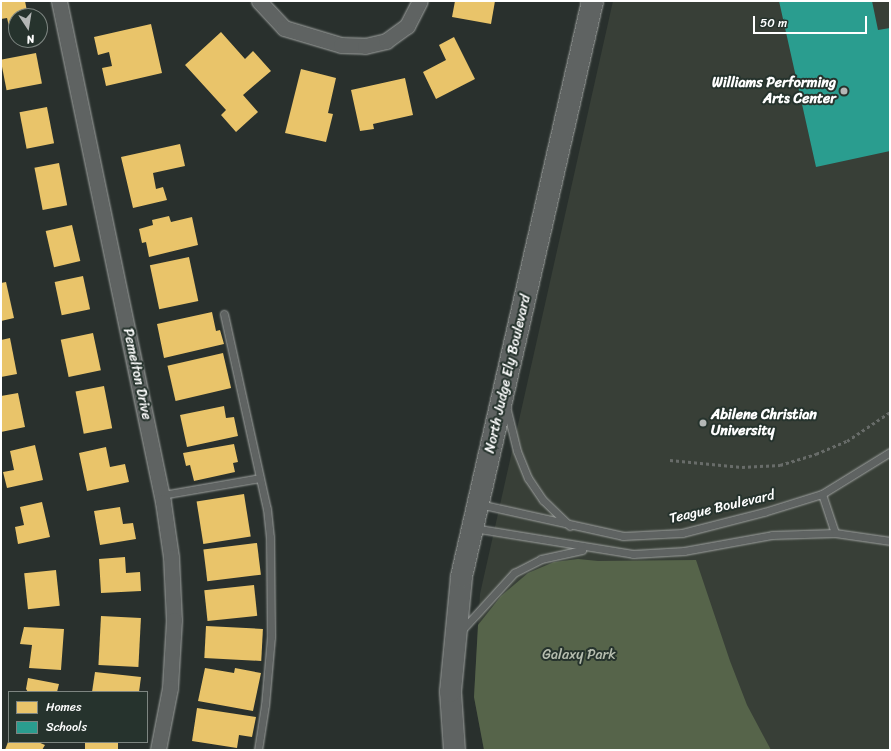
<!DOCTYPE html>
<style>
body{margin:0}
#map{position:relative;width:891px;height:751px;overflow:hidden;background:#29302d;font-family:Sriracha,sans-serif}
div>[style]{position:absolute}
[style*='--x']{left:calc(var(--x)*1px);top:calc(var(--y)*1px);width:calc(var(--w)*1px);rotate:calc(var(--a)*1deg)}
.built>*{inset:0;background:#383f37}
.green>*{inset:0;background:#56644a}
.homes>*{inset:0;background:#e9c46a;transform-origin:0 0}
.schools>*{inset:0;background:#2a9d8f}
.path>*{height:2.5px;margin-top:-1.25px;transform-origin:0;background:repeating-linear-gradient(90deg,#686c69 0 3px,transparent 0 6px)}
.roads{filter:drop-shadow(0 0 1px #9fa2a0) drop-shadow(0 0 1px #9fa2a0)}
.service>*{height:7px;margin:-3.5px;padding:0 3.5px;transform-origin:3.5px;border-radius:3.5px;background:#5f6362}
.minor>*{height:15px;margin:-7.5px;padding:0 7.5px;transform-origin:7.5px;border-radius:7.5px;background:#5f6362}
.secondary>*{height:21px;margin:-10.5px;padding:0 10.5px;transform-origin:10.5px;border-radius:10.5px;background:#5f6362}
.dots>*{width:11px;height:11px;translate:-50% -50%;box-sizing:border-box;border:2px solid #26332d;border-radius:50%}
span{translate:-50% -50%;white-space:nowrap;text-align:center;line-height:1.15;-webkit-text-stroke:4px #26332d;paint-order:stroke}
.poi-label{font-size:14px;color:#fff;font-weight:700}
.right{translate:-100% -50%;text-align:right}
.left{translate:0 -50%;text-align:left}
.street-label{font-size:14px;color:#fff}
.park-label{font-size:14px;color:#b6bdaf}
.frame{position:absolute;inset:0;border:2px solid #fff;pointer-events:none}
.legend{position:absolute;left:8px;top:691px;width:140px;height:52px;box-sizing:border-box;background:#26332d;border:1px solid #7d8581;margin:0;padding:5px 7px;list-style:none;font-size:12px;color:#fff}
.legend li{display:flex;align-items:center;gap:8px;height:20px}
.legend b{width:20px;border:1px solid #7d8581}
.north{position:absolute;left:8px;top:8px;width:40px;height:40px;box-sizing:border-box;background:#26332d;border:1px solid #7d8581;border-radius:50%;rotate:168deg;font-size:11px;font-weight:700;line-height:16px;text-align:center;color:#fff}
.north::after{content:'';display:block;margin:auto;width:14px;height:18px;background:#b4b7b6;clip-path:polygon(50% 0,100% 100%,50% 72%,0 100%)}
.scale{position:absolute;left:753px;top:16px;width:114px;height:18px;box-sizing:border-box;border:2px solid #fff;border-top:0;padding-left:5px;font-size:12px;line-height:14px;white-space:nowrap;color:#fff;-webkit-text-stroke:3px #26332d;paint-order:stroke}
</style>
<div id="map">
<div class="built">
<i style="clip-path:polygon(613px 1px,890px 1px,890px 750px,484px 750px,474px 697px,480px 594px)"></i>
</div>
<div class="green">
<i style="clip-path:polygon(578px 559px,598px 561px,696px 560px,730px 661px,747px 705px,771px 750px,484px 750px,474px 697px,478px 625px,501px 596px,528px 573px,554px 562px)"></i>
</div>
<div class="homes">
<i style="clip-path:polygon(1px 1px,25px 1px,28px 16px,16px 16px,16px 34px,11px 35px,7px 18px,1px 19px)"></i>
<i style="clip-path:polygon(455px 1px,495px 1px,491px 24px,452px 17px)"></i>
<i style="clip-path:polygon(151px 24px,162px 73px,106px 86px,102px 68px,112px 66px,109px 52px,98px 55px,94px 37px)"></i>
<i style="clip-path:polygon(221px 32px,245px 59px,253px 51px,271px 71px,243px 95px,258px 112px,236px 132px,221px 115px,226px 110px,185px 65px)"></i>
<i style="clip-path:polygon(454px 37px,475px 79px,436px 99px,423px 72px,446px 60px,439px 45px)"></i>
<i style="left:36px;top:53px;width:31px;height:36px;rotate:79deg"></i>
<i style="clip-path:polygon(301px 69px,336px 78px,328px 113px,333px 114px,326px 142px,285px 133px)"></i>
<i style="clip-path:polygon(405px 78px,413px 115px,373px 124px,374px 129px,360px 131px,351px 90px)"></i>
<i style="left:47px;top:107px;width:37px;height:28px;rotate:79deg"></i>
<i style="clip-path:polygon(180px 144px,185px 166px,153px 173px,156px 189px,163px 187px,167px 200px,133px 208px,121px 157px)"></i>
<i style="left:59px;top:163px;width:43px;height:25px;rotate:79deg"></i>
<i style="clip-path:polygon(169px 216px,171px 222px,192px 217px,198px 245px,149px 257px,146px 242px,142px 243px,139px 229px,153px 225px,152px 220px)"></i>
<i style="left:72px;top:225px;width:37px;height:27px;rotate:77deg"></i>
<i style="left:189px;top:257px;width:45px;height:40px;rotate:78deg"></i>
<i style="left:83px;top:276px;width:34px;height:29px;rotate:78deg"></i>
<i style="clip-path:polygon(6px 282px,14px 318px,1px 321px,1px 283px)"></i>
<i style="clip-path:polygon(212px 312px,216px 331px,220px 330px,224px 344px,164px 358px,157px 324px)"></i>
<i style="left:93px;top:333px;width:38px;height:33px;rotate:78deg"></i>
<i style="clip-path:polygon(10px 338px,17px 374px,1px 377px,1px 340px)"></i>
<i style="left:223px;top:353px;width:36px;height:57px;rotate:77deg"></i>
<i style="left:104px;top:386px;width:43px;height:29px;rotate:79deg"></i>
<i style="clip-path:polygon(18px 393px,25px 427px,1px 432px,1px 396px)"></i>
<i style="clip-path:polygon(224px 406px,226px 418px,234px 417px,238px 436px,187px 447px,180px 415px)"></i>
<i style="clip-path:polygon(234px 444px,238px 462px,233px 463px,235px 472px,194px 481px,190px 465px,186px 466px,183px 453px)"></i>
<i style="clip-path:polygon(35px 445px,43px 480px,7px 488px,3px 472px,14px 470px,10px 451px)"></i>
<i style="clip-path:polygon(106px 447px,110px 467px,125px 464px,129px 482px,87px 491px,79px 453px)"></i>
<i style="left:244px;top:494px;width:43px;height:48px;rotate:81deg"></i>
<i style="clip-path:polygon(42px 502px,50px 537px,18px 544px,15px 527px,24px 525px,20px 507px)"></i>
<i style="clip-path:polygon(120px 507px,123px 524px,133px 523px,136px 539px,100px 545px,94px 511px)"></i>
<i style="left:257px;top:543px;width:32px;height:54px;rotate:83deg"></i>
<i style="clip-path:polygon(125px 557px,126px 573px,140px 572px,141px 591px,101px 593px,99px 559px)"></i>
<i style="left:56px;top:570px;width:36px;height:32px;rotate:84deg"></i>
<i style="left:254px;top:585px;width:31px;height:50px;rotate:84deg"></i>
<i style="left:101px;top:616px;width:40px;height:49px;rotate:3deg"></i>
<i style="left:206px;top:626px;width:57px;height:32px;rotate:3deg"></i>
<i style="clip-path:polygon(24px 627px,64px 629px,61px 670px,29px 668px,32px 645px,20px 644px)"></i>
<i style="clip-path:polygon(205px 668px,234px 673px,235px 668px,261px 673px,253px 711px,198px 701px)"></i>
<i style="clip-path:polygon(95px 672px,141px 677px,139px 692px,92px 692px)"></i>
<i style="clip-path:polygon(28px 678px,59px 684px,57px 692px,28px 692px,26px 689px)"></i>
<i style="clip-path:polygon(197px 708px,256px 717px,252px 737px,239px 735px,237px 748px,192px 741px)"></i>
<i style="clip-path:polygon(8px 742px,38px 742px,45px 745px,42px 750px,5px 750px)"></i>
<i style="left:85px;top:742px;width:33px;height:8px"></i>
</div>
<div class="schools">
<i style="clip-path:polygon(779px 1px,872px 1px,878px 30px,890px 28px,890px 151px,816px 167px)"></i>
</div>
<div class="path">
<i style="--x:670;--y:460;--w:72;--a:5.6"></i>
<i style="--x:742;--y:467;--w:38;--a:-3"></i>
<i style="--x:780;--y:465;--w:38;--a:-17"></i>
<i style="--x:816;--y:454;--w:34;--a:-23"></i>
<i style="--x:847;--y:441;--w:52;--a:-34"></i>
</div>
<div class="roads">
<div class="service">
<i style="--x:224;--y:314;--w:200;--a:77.6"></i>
<i style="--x:267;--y:509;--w:28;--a:84"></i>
<i style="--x:270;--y:537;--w:100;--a:89.4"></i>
<i style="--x:271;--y:637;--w:68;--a:95"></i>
<i style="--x:265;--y:705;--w:46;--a:98.8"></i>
<i style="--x:506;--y:406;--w:46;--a:76.3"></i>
<i style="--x:517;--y:451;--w:29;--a:68"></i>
<i style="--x:528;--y:478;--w:27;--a:56"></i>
<i style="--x:543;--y:500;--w:37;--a:44"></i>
<i style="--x:822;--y:494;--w:41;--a:71.6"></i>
<i style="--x:162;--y:495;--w:99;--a:-9.8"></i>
<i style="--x:479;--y:504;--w:148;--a:12.5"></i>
<i style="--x:623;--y:536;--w:59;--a:-2.9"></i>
<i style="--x:682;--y:533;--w:85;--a:-14.4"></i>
<i style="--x:764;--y:512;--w:61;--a:-17.2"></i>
<i style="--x:822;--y:494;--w:80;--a:-31.7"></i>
<i style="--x:473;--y:528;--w:162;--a:9.2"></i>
<i style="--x:633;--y:554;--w:51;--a:-3.4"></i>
<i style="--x:684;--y:551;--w:89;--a:-10.3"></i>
<i style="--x:772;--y:535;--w:63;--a:-1.8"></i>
<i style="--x:835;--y:533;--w:56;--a:8.3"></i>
<i style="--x:461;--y:631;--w:79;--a:-47.6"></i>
<i style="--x:514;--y:573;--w:30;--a:-27"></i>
<i style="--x:541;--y:559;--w:42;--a:-12.4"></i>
</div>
<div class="minor">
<i style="--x:59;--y:1;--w:512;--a:78.27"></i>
<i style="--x:163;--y:502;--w:56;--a:81.7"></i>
<i style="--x:171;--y:557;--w:63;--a:87.3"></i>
<i style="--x:174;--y:620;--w:68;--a:93.4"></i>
<i style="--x:170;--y:688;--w:63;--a:101"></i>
<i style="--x:259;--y:1;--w:37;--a:47"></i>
<i style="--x:284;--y:28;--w:59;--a:16.6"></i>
<i style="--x:341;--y:45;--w:24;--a:2"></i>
<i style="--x:365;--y:46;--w:22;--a:-13"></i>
<i style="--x:386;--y:41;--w:26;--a:-36"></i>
<i style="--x:407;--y:26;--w:28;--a:-63"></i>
</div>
<div class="secondary">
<i style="--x:454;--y:750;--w:59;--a:-93.9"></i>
<i style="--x:450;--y:691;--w:116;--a:-84.5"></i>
<i style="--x:461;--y:576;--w:590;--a:-77.17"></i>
</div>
</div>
<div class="dots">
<i style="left:844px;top:91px;background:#b4b7b6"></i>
<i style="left:703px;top:423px;background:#b4b7b6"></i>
</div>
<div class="poi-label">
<span class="right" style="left:836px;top:91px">Williams Performing<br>Arts Center</span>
<span class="left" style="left:711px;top:423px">Abilene Christian<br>University</span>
</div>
<div class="street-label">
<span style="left:137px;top:374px;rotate:78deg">Pemelton Drive</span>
<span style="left:508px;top:374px;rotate:-77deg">North Judge Ely Boulevard</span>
<span style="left:722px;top:507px;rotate:-13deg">Teague Boulevard</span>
</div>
<div class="park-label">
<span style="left:579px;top:655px">Galaxy Park</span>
</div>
<div class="frame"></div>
<ul class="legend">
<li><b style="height:11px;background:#e9c46a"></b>Homes</li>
<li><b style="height:11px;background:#2a9d8f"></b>Schools</li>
</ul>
<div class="north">N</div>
<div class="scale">50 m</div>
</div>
